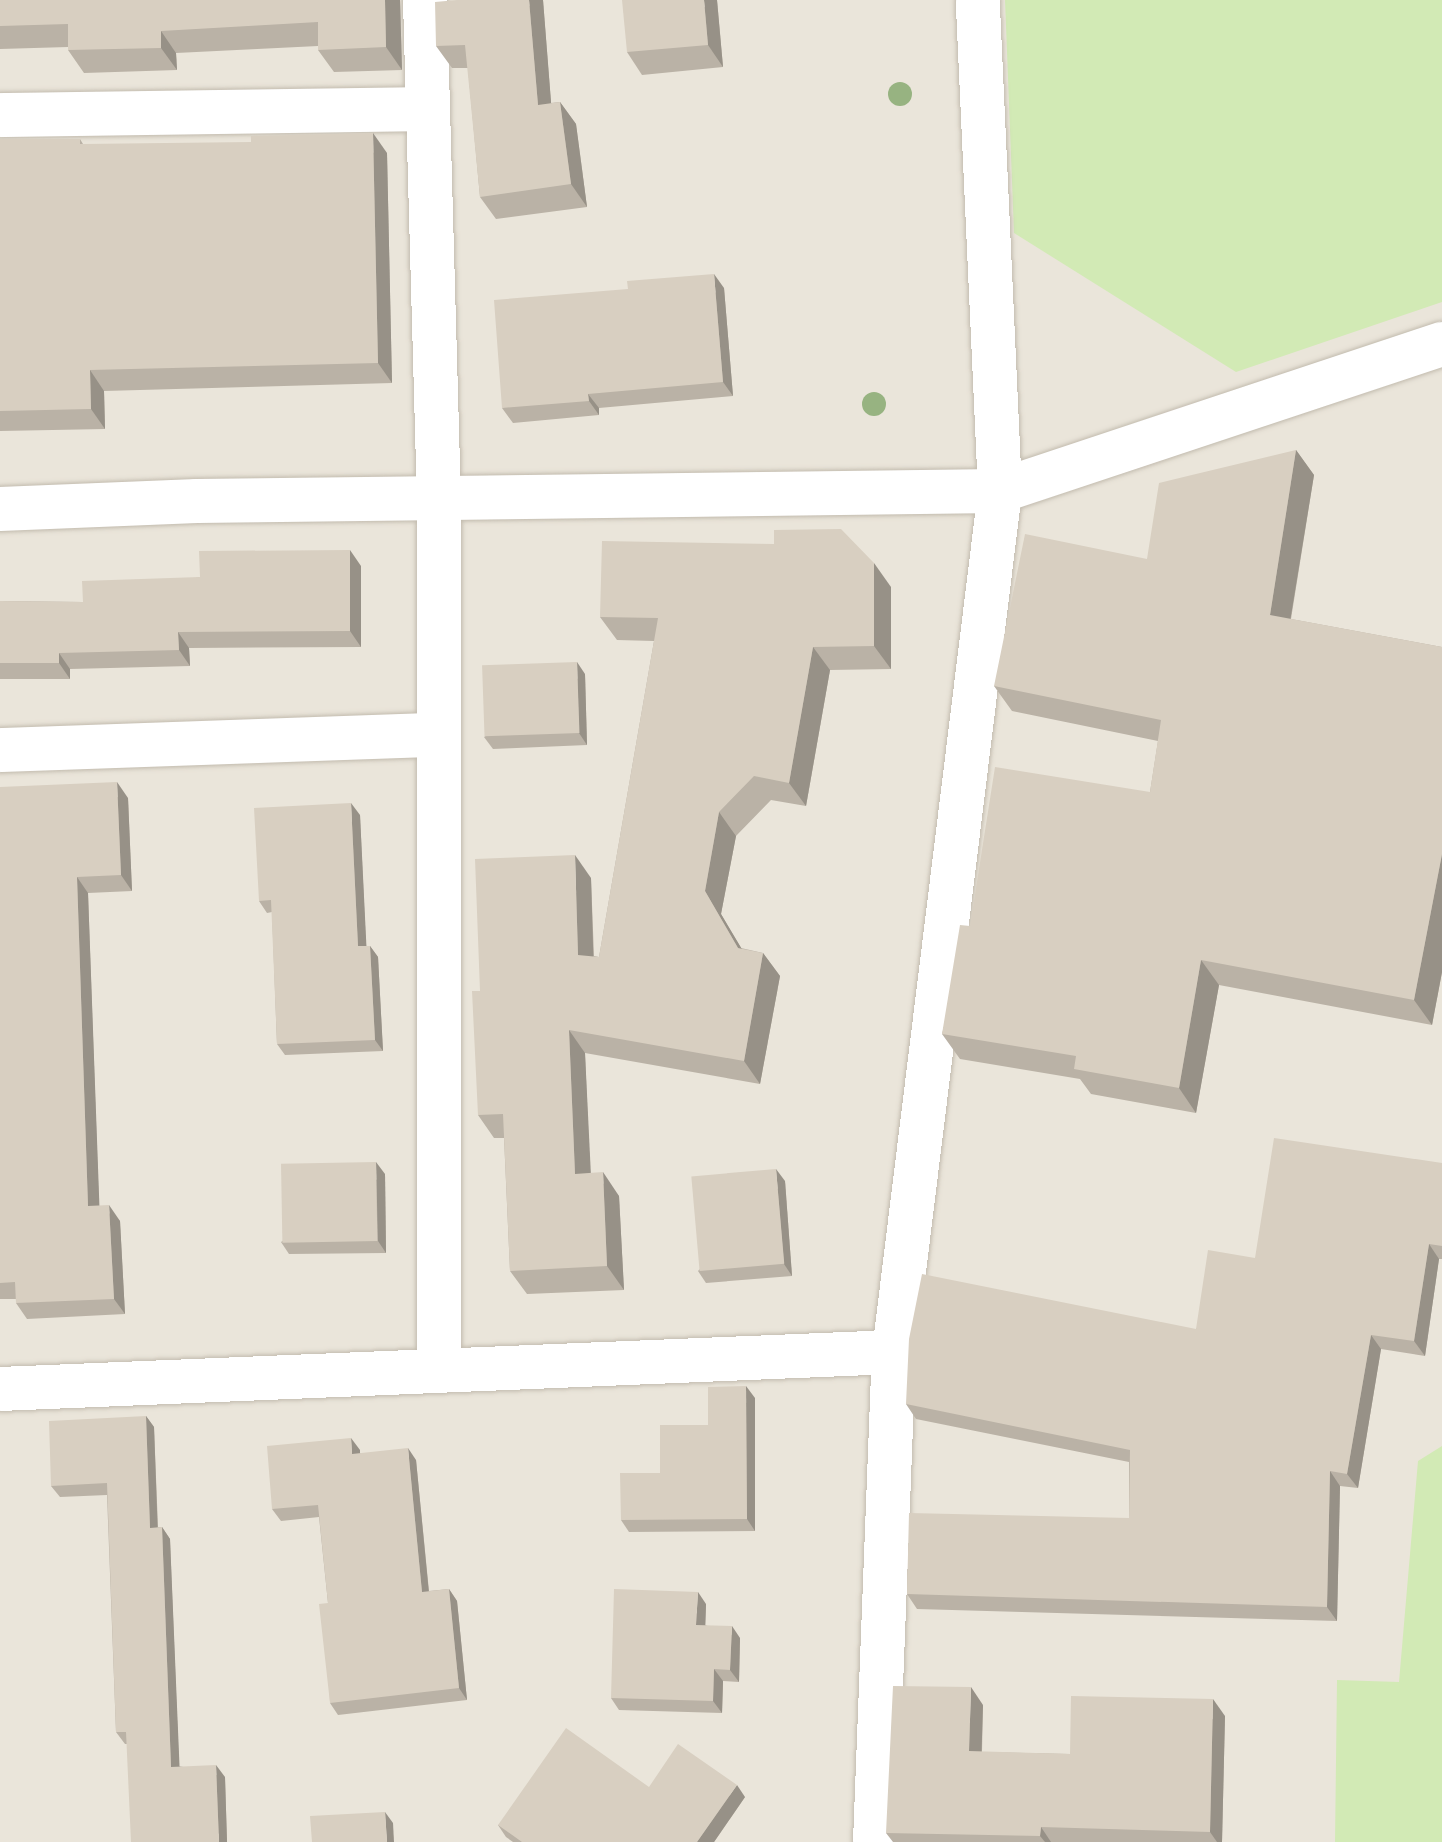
<!DOCTYPE html>
<style>
body{margin:0}
#map{position:relative;width:1442px;height:1842px;overflow:hidden;background:#f6f3ec;font-family:"Varela Round",sans-serif}
div>[style]{position:absolute}
[style*='--x']{left:calc(var(--x)*1px);top:calc(var(--y)*1px);width:calc(var(--w)*1px);rotate:calc(var(--a)*1deg)}
.residential>*{inset:0;background:#eae5da;transform-origin:0 0}
.green>*{inset:0;background:#d2eab5}
.roads{filter:drop-shadow(0 0 2px #c2bbae) drop-shadow(0 0 2px #c2bbae)}
.minor>*{height:44px;margin:-22px;padding:0 22px;transform-origin:22px;border-radius:22px;background:#fff}
.trees>*{width:24px;height:24px;margin:-12px;border-radius:50%;background:#97b381}
.wall>*{inset:0;background:#bab2a6}
.shaded-wall>*{inset:0;background:#979187}
.building>*{inset:0;background:#d8cfc1;transform-origin:0 0}
span{translate:-50% -50%;white-space:nowrap;text-align:center;line-height:1.15;-webkit-text-stroke:6px #fff;paint-order:stroke}
</style>
<div id="map">
<div class="residential">
<i style="left:0;top:0;width:1442px;height:1842px"></i>
</div>
<div class="green">
<i style="clip-path:polygon(1005px 0,1442px 0,1442px 302px,1236px 372px,1014px 233px)"></i>
<i style="clip-path:polygon(1442px 1446px,1442px 1842px,1335px 1842px,1337px 1680px,1399px 1682px,1418px 1461px)"></i>
</div>
<div class="roads">
<div class="minor">
<i style="--x:425;--y:0;--w:498;--a:88.4"></i>
<i style="--x:439;--y:498;--w:871;--a:90"></i>
<i style="--x:0;--y:115;--w:427;--a:-0.8"></i>
<i style="--x:0;--y:509;--w:197;--a:-2.3"></i>
<i style="--x:197;--y:501;--w:803;--a:-0.71"></i>
<i style="--x:1000;--y:491;--w:466;--a:-18.4"></i>
<i style="--x:0;--y:750;--w:436;--a:-2"></i>
<i style="--x:0;--y:1389;--w:895;--a:-2.37"></i>
<i style="--x:875;--y:1842;--w:490;--a:-87.8"></i>
<i style="--x:894;--y:1352;--w:868;--a:-82.98"></i>
<i style="--x:1000;--y:491;--w:491;--a:-92.6"></i>
</div>
</div>
<div class="trees">
<i style="left:900px;top:94px"></i>
<i style="left:874px;top:404px"></i>
</div>
<div class="wall">
<i style="clip-path:polygon(0 0,400px 0,402px 70px,334px 72px,318px 50px,318px 46px,176px 53px,177px 70px,84px 73px,68px 50px,68px 47px,0 49px)"></i>
<i style="clip-path:polygon(543px 0,551px 103px,560px 102px,576px 124px,587px 207px,496px 219px,480px 197px,468px 68px,452px 68px,436px 46px)"></i>
<i style="clip-path:polygon(717px 0,723px 67px,642px 75px,627px 52px)"></i>
<i style="clip-path:polygon(0 139px,80px 139px,83px 144px,387px 153px,392px 383px,104px 391px,105px 429px,0 431px)"></i>
<i style="clip-path:polygon(724px 288px,733px 396px,599px 408px,599px 415px,513px 423px,502px 408px)"></i>
<i style="clip-path:polygon(1296px 450px,1314px 475px,1291px 619px,1442px 647px,1442px 972px,1432px 1025px,1219px 985px,1196px 1113px,1091px 1094px,1080px 1079px,960px 1059px,942px 1034px,970px 926px,1150px 792px,1158px 741px,1012px 711px,994px 686px,1147px 559px)"></i>
<i style="clip-path:polygon(361px 566px,361px 647px,189px 648px,190px 666px,70px 669px,70px 679px,0 679px,0 601px,83px 602px,200px 577px)"></i>
<i style="clip-path:polygon(891px 587px,891px 669px,830px 670px,806px 806px,771px 800px,736px 836px,721px 914px,741px 948px,763px 953px,780px 976px,760px 1084px,585px 1053px,590px 1173px,619px 1196px,624px 1290px,527px 1294px,510px 1271px,504px 1138px,494px 1138px,478px 1115px,480px 991px,591px 878px,594px 956px,599px 957px,654px 641px,617px 640px,600px 617px)"></i>
<i style="clip-path:polygon(585px 674px,587px 745px,493px 749px,484px 737px)"></i>
<i style="clip-path:polygon(0 787px,128px 798px,132px 891px,88px 893px,99px 1206px,120px 1221px,125px 1314px,27px 1319px,16px 1303px,16px 1299px,0 1299px)"></i>
<i style="clip-path:polygon(360px 815px,366px 946px,370px 946px,378px 957px,383px 1051px,285px 1055px,277px 1044px,272px 912px,267px 913px,259px 901px)"></i>
<i style="clip-path:polygon(1442px 1163px,1442px 1259px,1439px 1259px,1425px 1356px,1381px 1349px,1358px 1488px,1340px 1486px,1337px 1621px,917px 1609px,907px 1594px,1129px 1518px,1129px 1462px,916px 1419px,906px 1404px,1196px 1329px,1255px 1258px)"></i>
<i style="clip-path:polygon(385px 1174px,386px 1253px,289px 1254px,281px 1242px)"></i>
<i style="clip-path:polygon(785px 1181px,792px 1276px,706px 1283px,698px 1271px)"></i>
<i style="clip-path:polygon(755px 1398px,755px 1531px,629px 1532px,621px 1520px,708px 1425px)"></i>
<i style="clip-path:polygon(146px 1416px,154px 1427px,158px 1527px,162px 1527px,170px 1539px,179px 1766px,225px 1777px,227px 1842px,127px 1744px,125px 1744px,116px 1732px,107px 1495px,60px 1497px,51px 1486px)"></i>
<i style="clip-path:polygon(360px 1450px,360px 1453px,416px 1460px,429px 1591px,449px 1589px,457px 1601px,467px 1700px,338px 1715px,330px 1703px,328px 1603px,319px 1517px,281px 1521px,272px 1509px)"></i>
<i style="clip-path:polygon(706px 1604px,705px 1625px,740px 1638px,739px 1682px,723px 1681px,722px 1713px,619px 1710px,611px 1698px)"></i>
<i style="clip-path:polygon(983px 1705px,982px 1752px,1070px 1754px,1225px 1716px,1222px 1842px,893px 1842px,886px 1833px)"></i>
<i style="clip-path:polygon(649px 1787px,745px 1797px,714px 1842px,513px 1842px,506px 1837px,498px 1825px)"></i>
</div>
<div class="shaded-wall">
<i style="clip-path:polygon(385px 0,400px 0,402px 70px,386px 47px)"></i>
<i style="clip-path:polygon(529px 0,543px 0,553px 127px,538px 105px)"></i>
<i style="clip-path:polygon(704px 0,717px 0,723px 67px,708px 45px)"></i>
<i style="clip-path:polygon(161px 31px,176px 53px,177px 70px,161px 48px)"></i>
<i style="clip-path:polygon(560px 102px,576px 124px,587px 207px,571px 184px)"></i>
<i style="clip-path:polygon(373px 133px,387px 153px,392px 383px,378px 363px)"></i>
<i style="clip-path:polygon(714px 274px,724px 288px,733px 396px,723px 382px)"></i>
<i style="clip-path:polygon(90px 370px,104px 391px,105px 429px,91px 409px)"></i>
<i style="clip-path:polygon(588px 394px,599px 408px,599px 415px,589px 401px)"></i>
<i style="clip-path:polygon(1296px 450px,1314px 475px,1287px 640px,1270px 615px)"></i>
<i style="clip-path:polygon(350px 550px,361px 566px,361px 647px,350px 631px)"></i>
<i style="clip-path:polygon(874px 563px,891px 587px,891px 669px,874px 646px)"></i>
<i style="clip-path:polygon(178px 632px,189px 648px,190px 666px,179px 650px)"></i>
<i style="clip-path:polygon(813px 647px,830px 670px,806px 806px,789px 783px)"></i>
<i style="clip-path:polygon(59px 653px,70px 669px,70px 679px,59px 663px)"></i>
<i style="clip-path:polygon(577px 662px,585px 674px,587px 745px,579px 733px)"></i>
<i style="clip-path:polygon(117px 782px,128px 798px,132px 891px,121px 875px)"></i>
<i style="clip-path:polygon(351px 803px,360px 815px,367px 958px,358px 946px)"></i>
<i style="clip-path:polygon(719px 812px,736px 836px,721px 914px,755px 971px,738px 948px,705px 891px)"></i>
<i style="clip-path:polygon(1442px 854px,1442px 972px,1432px 1025px,1414px 1000px)"></i>
<i style="clip-path:polygon(575px 855px,591px 878px,594px 979px,578px 955px)"></i>
<i style="clip-path:polygon(77px 877px,88px 893px,100px 1222px,88px 1206px)"></i>
<i style="clip-path:polygon(370px 946px,378px 957px,383px 1051px,375px 1040px)"></i>
<i style="clip-path:polygon(763px 953px,780px 976px,760px 1084px,744px 1061px)"></i>
<i style="clip-path:polygon(1201px 960px,1219px 985px,1196px 1113px,1179px 1088px)"></i>
<i style="clip-path:polygon(569px 1030px,585px 1053px,592px 1197px,575px 1174px)"></i>
<i style="clip-path:polygon(376px 1162px,385px 1174px,386px 1253px,378px 1241px)"></i>
<i style="clip-path:polygon(776px 1169px,785px 1181px,792px 1276px,784px 1264px)"></i>
<i style="clip-path:polygon(603px 1172px,619px 1196px,624px 1290px,607px 1266px)"></i>
<i style="clip-path:polygon(109px 1205px,120px 1221px,125px 1314px,114px 1299px)"></i>
<i style="clip-path:polygon(1429px 1244px,1439px 1259px,1425px 1356px,1414px 1341px)"></i>
<i style="clip-path:polygon(1371px 1335px,1381px 1349px,1358px 1488px,1347px 1474px)"></i>
<i style="clip-path:polygon(746px 1386px,755px 1398px,755px 1531px,747px 1519px)"></i>
<i style="clip-path:polygon(146px 1416px,154px 1427px,158px 1539px,150px 1528px)"></i>
<i style="clip-path:polygon(351px 1438px,360px 1450px,360px 1466px,352px 1454px)"></i>
<i style="clip-path:polygon(408px 1448px,416px 1460px,430px 1604px,422px 1592px)"></i>
<i style="clip-path:polygon(1330px 1471px,1340px 1486px,1337px 1621px,1327px 1607px)"></i>
<i style="clip-path:polygon(162px 1527px,170px 1539px,180px 1778px,171px 1767px)"></i>
<i style="clip-path:polygon(449px 1589px,457px 1601px,467px 1700px,459px 1688px)"></i>
<i style="clip-path:polygon(698px 1592px,706px 1604px,705px 1637px,696px 1625px)"></i>
<i style="clip-path:polygon(732px 1626px,740px 1638px,739px 1682px,730px 1670px)"></i>
<i style="clip-path:polygon(714px 1669px,723px 1681px,722px 1713px,713px 1701px)"></i>
<i style="clip-path:polygon(971px 1687px,983px 1705px,981px 1768px,969px 1751px)"></i>
<i style="clip-path:polygon(1213px 1699px,1225px 1716px,1222px 1842px,1217px 1842px,1210px 1832px)"></i>
<i style="clip-path:polygon(216px 1765px,225px 1777px,227px 1842px,219px 1842px)"></i>
<i style="clip-path:polygon(737px 1785px,745px 1797px,714px 1842px,697px 1842px)"></i>
<i style="clip-path:polygon(385px 1812px,393px 1823px,394px 1842px,387px 1842px)"></i>
<i style="clip-path:polygon(1041px 1827px,1051px 1842px,1045px 1842px,1040px 1836px)"></i>
</div>
<div class="building">
<i style="clip-path:polygon(0 0,385px 0,386px 47px,318px 50px,318px 22px,161px 31px,161px 48px,68px 50px,68px 24px,0 26px)"></i>
<i style="clip-path:polygon(457px 0,529px 0,538px 105px,560px 102px,571px 184px,480px 197px,465px 45px,436px 46px,435px 2px)"></i>
<i style="clip-path:polygon(622px 0,704px 0,708px 45px,627px 52px)"></i>
<i style="clip-path:polygon(373px 133px,378px 363px,90px 370px,91px 409px,0 411px,0 139px,80px 139px,80px 144px,251px 142px,251px 136px)"></i>
<i style="clip-path:polygon(714px 274px,723px 382px,588px 394px,589px 401px,502px 408px,494px 300px,628px 289px,627px 281px)"></i>
<i style="clip-path:polygon(1296px 450px,1270px 615px,1442px 647px,1442px 854px,1414px 1000px,1201px 960px,1179px 1088px,1074px 1069px,1076px 1056px,942px 1034px,960px 925px,970px 926px,995px 767px,1150px 792px,1161px 720px,994px 686px,1025px 534px,1147px 559px,1159px 483px)"></i>
<i style="clip-path:polygon(841px 529px,874px 563px,874px 646px,813px 647px,789px 783px,754px 776px,719px 812px,705px 891px,738px 948px,763px 953px,744px 1061px,569px 1030px,575px 1174px,603px 1172px,607px 1266px,510px 1271px,503px 1114px,478px 1115px,472px 991px,480px 991px,475px 859px,575px 855px,578px 955px,599px 957px,658px 618px,600px 617px,602px 541px,774px 544px,774px 530px)"></i>
<i style="clip-path:polygon(350px 550px,350px 631px,178px 632px,179px 650px,59px 653px,59px 663px,0 663px,0 601px,83px 602px,82px 581px,200px 577px,199px 551px)"></i>
<i style="left:577px;top:662px;width:71px;height:95px;rotate:88deg"></i>
<i style="clip-path:polygon(117px 782px,121px 875px,77px 877px,88px 1206px,109px 1205px,114px 1299px,16px 1303px,15px 1282px,0 1283px,0 787px)"></i>
<i style="clip-path:polygon(351px 803px,358px 946px,370px 946px,375px 1040px,277px 1044px,271px 900px,259px 901px,254px 808px)"></i>
<i style="clip-path:polygon(1274px 1138px,1442px 1163px,1442px 1246px,1429px 1244px,1414px 1341px,1371px 1335px,1347px 1474px,1330px 1471px,1327px 1607px,907px 1594px,909px 1513px,1129px 1518px,1130px 1450px,906px 1404px,909px 1339px,922px 1274px,1196px 1329px,1208px 1250px,1255px 1258px)"></i>
<i style="left:376px;top:1162px;width:79px;height:95px;rotate:89deg"></i>
<i style="left:776px;top:1169px;width:95px;height:85px;rotate:85deg"></i>
<i style="clip-path:polygon(746px 1386px,747px 1519px,621px 1520px,620px 1473px,660px 1473px,660px 1425px,708px 1425px,708px 1387px)"></i>
<i style="clip-path:polygon(146px 1416px,150px 1528px,162px 1527px,171px 1767px,216px 1765px,219px 1842px,131px 1842px,126px 1732px,116px 1732px,107px 1483px,51px 1486px,49px 1421px)"></i>
<i style="clip-path:polygon(351px 1438px,352px 1454px,408px 1448px,422px 1592px,449px 1589px,459px 1688px,330px 1703px,319px 1604px,328px 1603px,318px 1505px,272px 1509px,267px 1446px)"></i>
<i style="clip-path:polygon(614px 1589px,698px 1592px,696px 1625px,732px 1626px,730px 1670px,714px 1669px,713px 1701px,611px 1698px)"></i>
<i style="clip-path:polygon(893px 1686px,971px 1687px,969px 1751px,1070px 1754px,1071px 1696px,1213px 1699px,1210px 1832px,1041px 1827px,1040px 1836px,886px 1833px)"></i>
<i style="clip-path:polygon(566px 1728px,649px 1787px,678px 1744px,737px 1785px,697px 1842px,522px 1842px,498px 1825px)"></i>
<i style="clip-path:polygon(385px 1812px,387px 1842px,312px 1842px,310px 1816px)"></i>
</div>
</div>
